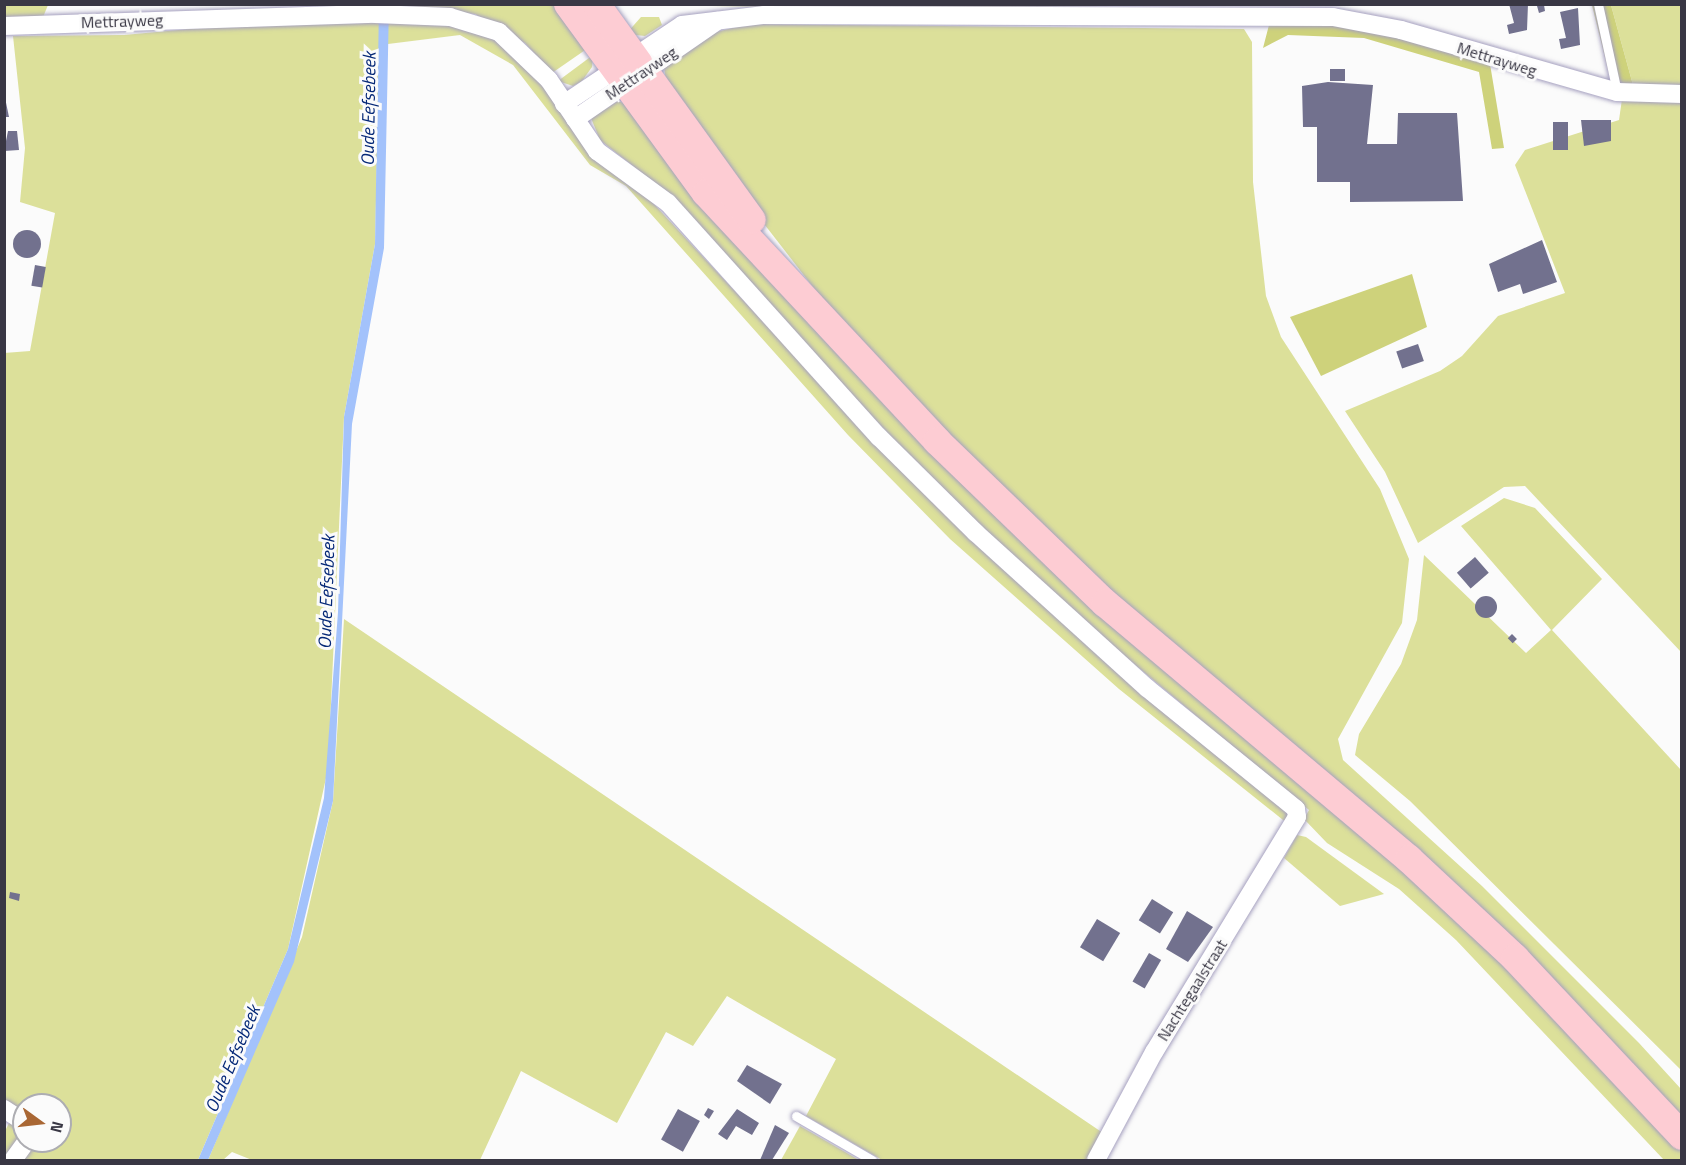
<!DOCTYPE html>
<style>
body{margin:0}
#map{position:relative;width:1686px;height:1165px;overflow:hidden;background:#fbfbfb;font-family:"Titillium Web",sans-serif}
div>[style]{position:absolute}
[style*='--x']{left:calc(var(--x)*1px);top:calc(var(--y)*1px);width:calc(var(--w)*1px);rotate:calc(var(--a)*1deg)}
.green>*{inset:0;background:#dce09a}
.forest>*{inset:0;background:#ced27b}
.water>*{inset:0;background:#a3c2fb}
.building>*{inset:0;background:#72718e;transform-origin:0 0}
.round{border-radius:50%}
.roads{filter:drop-shadow(0 0 2px #a5a0bf) drop-shadow(0 0 2px #a5a0bf)}
.lane>*{height:9px;margin:-4.5px;padding:0 4.5px;transform-origin:4.5px;border-radius:4.5px;background:#fff}
.street>*{height:18px;margin:-9px;padding:0 9px;transform-origin:9px;border-radius:9px;background:#fff}
.primary>*{height:28px;margin:-14px;padding:0 14px;transform-origin:14px;border-radius:14px;background:#fdccd3}
span{translate:-50% -50%;white-space:nowrap;text-align:center;line-height:1.15;-webkit-text-stroke:6px #fbfbfb;paint-order:stroke}
.street-label{font-size:16px;color:#393744}
.water-label{font-size:18px;color:#052877;font-style:italic}
.frame{position:absolute;inset:0;border:6px solid #393744;pointer-events:none}
.north{position:absolute;left:12px;top:1093px;width:60px;height:60px;box-sizing:border-box;background:#fbfbfb;border:2px solid #adadb2;border-radius:50%;rotate:105deg;font-size:16px;font-weight:700;line-height:24px;text-align:center;color:#393744}
.north::after{content:'';display:block;margin:auto;width:21px;height:27px;background:#a96734;clip-path:polygon(50% 0,100% 100%,50% 72%,0 100%)}
</style>
<div id="map">
<div class="green">
<i style="clip-path:polygon(389px 4px,557px 5px,591px 46px,552px 73px,525px 43px,475px 14px)"></i>
<i style="clip-path:polygon(5px 5px,48px 5px,41px 22px,5px 22px)"></i>
<i style="clip-path:polygon(640px 5px,1248px 5px,864px 8px)"></i>
<i style="clip-path:polygon(1611px 5px,1681px 5px,1681px 85px,1633px 85px)"></i>
<i style="clip-path:polygon(641px 17px,659px 17px,662px 25px,645px 36px,626px 34px)"></i>
<i style="clip-path:polygon(388px 20px,471px 28px,507px 46px,810px 372px,1288px 813px,1288px 824px,1119px 689px,950px 539px,848px 435px,626px 186px,590px 165px,513px 65px,460px 35px,388px 44px)"></i>
<i style="clip-path:polygon(380px 23px,375px 244px,344px 417px,328px 769px,288px 949px,198px 1160px,19px 1160px,32px 1141px,60px 1141px,60px 1105px,24px 1105px,24px 1116px,5px 1101px,4px 353px,30px 351px,55px 213px,20px 202px,25px 148px,13px 36px,124px 35px,244px 24px)"></i>
<i style="clip-path:polygon(749px 24px,1244px 29px,1252px 42px,1253px 182px,1266px 296px,1281px 337px,1380px 489px,1409px 559px,1402px 623px,1338px 739px,1343px 760px,1482px 886px,1639px 1043px,1681px 1089px,1681px 1122px,1064px 555px,830px 309px,669px 101px,664px 67px,712px 33px)"></i>
<i style="clip-path:polygon(593px 55px,592px 67px,582px 81px,573px 86px,558px 81px)"></i>
<i style="clip-path:polygon(1622px 99px,1681px 100px,1681px 652px,1525px 486px,1504px 487px,1418px 543px,1385px 472px,1345px 411px,1440px 371px,1462px 356px,1498px 316px,1565px 293px,1515px 165px,1525px 150px,1619px 120px)"></i>
<i style="clip-path:polygon(618px 101px,626px 104px,774px 278px,1457px 916px,1681px 1148px,1681px 1160px,1664px 1160px,1456px 940px,1399px 889px,1327px 843px,1304px 819px,1309px 810px,1036px 582px,916px 464px,666px 192px,600px 140px,591px 118px)"></i>
<i style="clip-path:polygon(1504px 498px,1535px 508px,1602px 579px,1552px 630px,1681px 770px,1681px 1070px,1410px 801px,1355px 755px,1359px 734px,1401px 664px,1417px 620px,1424px 555px,1526px 653px,1551px 630px,1461px 526px)"></i>
<i style="clip-path:polygon(344px 619px,1103px 1133px,1087px 1160px,882px 1160px,806px 1116px,836px 1059px,727px 996px,693px 1046px,666px 1032px,617px 1123px,521px 1071px,480px 1160px,252px 1160px,232px 1152px,223px 1160px,208px 1160px,302px 937px,333px 801px)"></i>
<i style="clip-path:polygon(1297px 835px,1306px 837px,1384px 894px,1340px 906px,1284px 858px)"></i>
<i style="clip-path:polygon(11px 1119px,22px 1137px,5px 1160px,5px 1131px)"></i>
<i style="clip-path:polygon(800px 1126px,859px 1160px,781px 1160px)"></i>
</div>
<div class="forest">
<i style="clip-path:polygon(1592px 5px,1611px 5px,1633px 85px,1618px 84px,1609px 74px)"></i>
<i style="clip-path:polygon(1283px 21px,1369px 29px,1490px 64px,1504px 148px,1492px 149px,1479px 72px,1364px 38px,1288px 35px,1263px 48px,1269px 25px)"></i>
<i style="clip-path:polygon(1412px 274px,1427px 327px,1321px 376px,1290px 317px)"></i>
</div>
<div class="water">
<i style="clip-path:polygon(379px 5px,389px 5px,384px 248px,352px 424px,333px 801px,294px 962px,208px 1160px,198px 1160px,288px 949px,324px 798px,338px 612px,344px 417px,375px 244px)"></i>
</div>
<div class="building">
<i style="clip-path:polygon(1509px 4px,1528px 4px,1527px 30px,1509px 34px,1507px 25px,1514px 23px)"></i>
<i style="clip-path:polygon(1544px 5px,1545px 11px,1539px 13px,1537px 6px)"></i>
<i style="clip-path:polygon(1578px 8px,1580px 45px,1561px 49px,1559px 39px,1566px 38px,1560px 12px)"></i>
<i style="left:1330px;top:69px;width:15px;height:12px"></i>
<i style="clip-path:polygon(1328px 82px,1373px 85px,1367px 144px,1397px 144px,1398px 113px,1457px 113px,1463px 201px,1350px 202px,1350px 182px,1317px 182px,1317px 127px,1303px 127px,1302px 86px)"></i>
<i style="clip-path:polygon(4px 93px,9px 117px,4px 117px)"></i>
<i style="clip-path:polygon(1581px 120px,1611px 120px,1611px 141px,1584px 146px)"></i>
<i style="left:1553px;top:122px;width:15px;height:28px"></i>
<i style="clip-path:polygon(8px 131px,17px 131px,19px 150px,4px 151px)"></i>
<i class="round" style="left:13px;top:230px;width:28px;height:28px"></i>
<i style="clip-path:polygon(1542px 240px,1557px 282px,1523px 294px,1520px 284px,1498px 292px,1489px 264px)"></i>
<i style="left:35px;top:265px;width:11px;height:21px;rotate:10deg"></i>
<i style="left:1418px;top:344px;width:18px;height:23px;rotate:71deg"></i>
<i style="left:1475px;top:557px;width:21px;height:24px;rotate:49deg"></i>
<i class="round" style="left:1475px;top:596px;width:22px;height:22px"></i>
<i style="left:1512px;top:634px;width:7px;height:6px;rotate:45deg"></i>
<i style="clip-path:polygon(10px 892px,20px 894px,19px 901px,9px 898px)"></i>
<i style="left:1152px;top:899px;width:25px;height:25px;rotate:32deg"></i>
<i style="clip-path:polygon(1187px 911px,1213px 927px,1188px 962px,1166px 949px)"></i>
<i style="left:1097px;top:919px;width:27px;height:33px;rotate:31deg"></i>
<i style="left:1149px;top:953px;width:14px;height:33px;rotate:30deg"></i>
<i style="clip-path:polygon(747px 1065px,782px 1084px,770px 1104px,737px 1081px)"></i>
<i style="clip-path:polygon(708px 1108px,714px 1111px,709px 1119px,704px 1115px)"></i>
<i style="left:678px;top:1109px;width:25px;height:35px;rotate:29deg"></i>
<i style="clip-path:polygon(737px 1109px,759px 1123px,752px 1135px,736px 1126px,727px 1140px,718px 1134px)"></i>
<i style="clip-path:polygon(775px 1125px,789px 1133px,772px 1160px,760px 1160px)"></i>
</div>
<div class="roads">
<div class="lane">
<i style="--x:1598;--y:4;--w:90;--a:77.8"></i>
<i style="--x:796;--y:1116;--w:88;--a:30.1"></i>
</div>
<div class="street">
<i style="--x:4;--y:26;--w:371;--a:-1.9"></i>
<i style="--x:375;--y:14;--w:75;--a:2.3"></i>
<i style="--x:450;--y:17;--w:51;--a:17"></i>
<i style="--x:499;--y:32;--w:69;--a:43.8"></i>
<i style="--x:549;--y:80;--w:86;--a:55.9"></i>
<i style="--x:597;--y:151;--w:88;--a:36.2"></i>
<i style="--x:668;--y:203;--w:315;--a:48"></i>
<i style="--x:879;--y:437;--w:136;--a:44.7"></i>
<i style="--x:976;--y:533;--w:231;--a:42.2"></i>
<i style="--x:1147;--y:688;--w:192;--a:39.1"></i>
<i style="--x:1296;--y:809;--w:8;--a:83"></i>
<i style="--x:1297;--y:817;--w:275;--a:121.3"></i>
<i style="--x:1154;--y:1052;--w:123;--a:118.2"></i>
<i style="--x:564;--y:104;--w:142;--a:-33.8"></i>
<i style="--x:682;--y:25;--w:83;--a:-7"></i>
<i style="--x:764;--y:15;--w:569;--a:0.2"></i>
<i style="--x:1333;--y:17;--w:69;--a:10.8"></i>
<i style="--x:1401;--y:30;--w:225;--a:16"></i>
<i style="--x:1617;--y:92;--w:65;--a:1.8"></i>
<i style="--x:575;--y:119;--w:173;--a:-34.6"></i>
<i style="--x:4;--y:1109;--w:24;--a:33"></i>
<i style="--x:13;--y:1160;--w:24;--a:-54"></i>
</div>
<div class="primary">
<i style="--x:568;--y:4;--w:234;--a:53.9"></i>
<i style="--x:706;--y:193;--w:339;--a:47"></i>
<i style="--x:937;--y:441;--w:233;--a:44"></i>
<i style="--x:1105;--y:603;--w:397;--a:40.1"></i>
<i style="--x:1409;--y:859;--w:145;--a:43"></i>
<i style="--x:1515;--y:958;--w:244;--a:46.8"></i>
<i style="--x:596;--y:4;--w:266;--a:54.2"></i>
</div>
</div>
<div class="street-label">
<span style="left:122px;top:21px;rotate:-2deg">Mettrayweg</span>
<span style="left:1497px;top:59px;rotate:17deg">Mettrayweg</span>
<span style="left:641px;top:73px;rotate:-34deg">Mettrayweg</span>
<span style="left:1192px;top:990px;rotate:-58deg">Nachtegaalstraat</span>
</div>
<div class="water-label">
<span style="left:369px;top:109px;rotate:-89deg">Oude Eefsebeek</span>
<span style="left:327px;top:592px;rotate:-88deg">Oude Eefsebeek</span>
<span style="left:233px;top:1059px;rotate:-67deg">Oude Eefsebeek</span>
</div>
<div class="frame"></div>
<div class="north">N</div>
</div>
